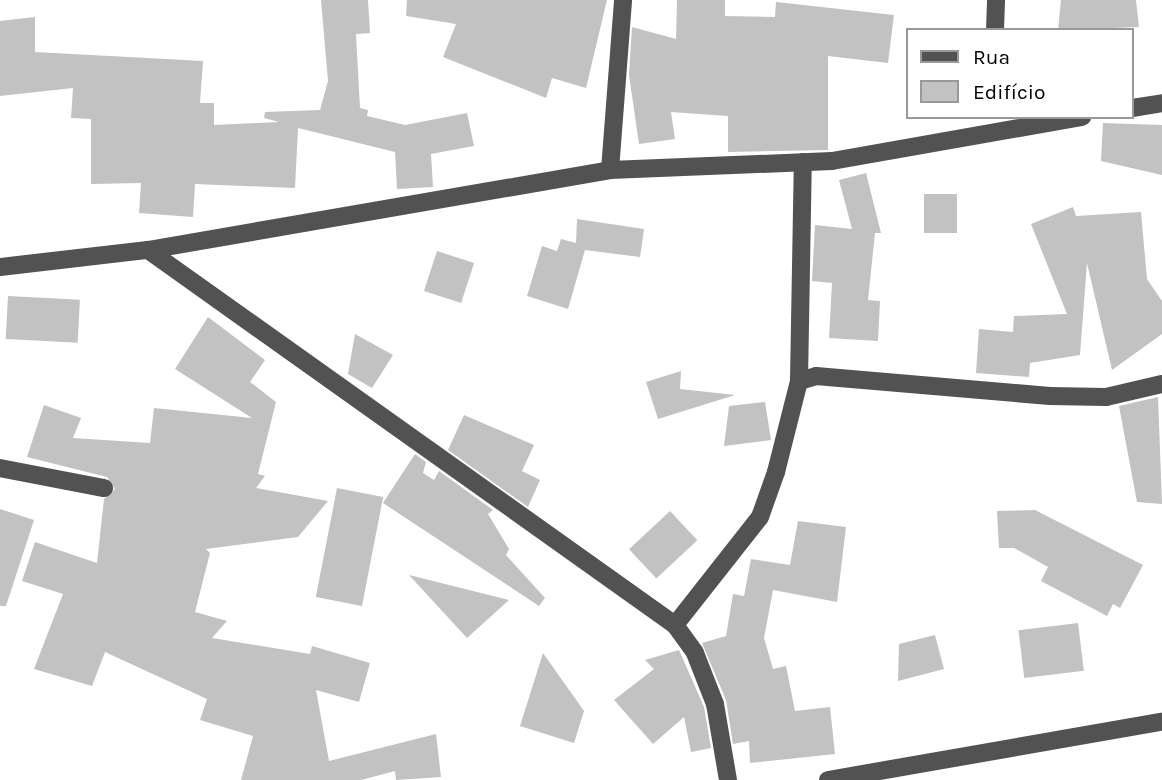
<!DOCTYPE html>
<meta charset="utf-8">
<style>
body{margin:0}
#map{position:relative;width:1162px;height:780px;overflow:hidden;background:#fff;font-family:Karla,sans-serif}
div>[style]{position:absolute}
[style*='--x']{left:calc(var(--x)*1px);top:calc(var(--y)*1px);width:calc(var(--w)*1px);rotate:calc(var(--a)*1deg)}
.building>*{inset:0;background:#c2c2c2;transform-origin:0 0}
.minor>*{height:18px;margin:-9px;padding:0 9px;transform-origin:9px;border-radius:9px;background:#525252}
span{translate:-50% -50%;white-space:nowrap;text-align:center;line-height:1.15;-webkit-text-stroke:5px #fff;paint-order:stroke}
.legend{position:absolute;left:906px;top:28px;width:228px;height:91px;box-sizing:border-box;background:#fff;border:2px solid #999;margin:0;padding:9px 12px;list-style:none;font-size:21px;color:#000}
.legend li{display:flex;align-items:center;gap:14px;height:35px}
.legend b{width:35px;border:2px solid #999}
</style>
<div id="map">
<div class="building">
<i style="clip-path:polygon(321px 0,368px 0,370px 33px,356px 34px,360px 108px,368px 110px,367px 116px,405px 125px,467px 113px,474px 146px,431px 154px,433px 187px,397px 189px,395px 152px,298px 128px,295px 188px,195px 184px,193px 217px,139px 213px,141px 183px,91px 184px,91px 119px,71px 118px,73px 88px,0 96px,0 21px,35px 17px,35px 52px,203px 61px,200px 103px,214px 103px,214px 125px,279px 122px,264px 118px,265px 112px,320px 110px,328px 81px)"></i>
<i style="clip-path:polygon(407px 0,607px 0,586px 88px,552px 78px,546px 98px,443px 57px,456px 24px,406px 16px)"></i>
<i style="clip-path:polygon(677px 0,725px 0,725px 16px,775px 17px,776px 2px,894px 15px,888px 63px,828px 56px,828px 150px,728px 152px,728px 116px,671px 112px,675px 139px,639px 144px,629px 75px,632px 27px,676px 39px)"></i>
<i style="clip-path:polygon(1061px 0,1136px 0,1139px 27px,1058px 30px)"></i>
<i style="clip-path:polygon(1103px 123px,1162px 125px,1162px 175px,1101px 161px)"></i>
<i style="clip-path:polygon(866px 173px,881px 233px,875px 233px,868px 300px,880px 301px,878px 341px,829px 338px,832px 283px,812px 281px,815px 225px,852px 229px,839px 180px)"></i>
<i style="left:924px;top:194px;width:33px;height:39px"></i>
<i style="clip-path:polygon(1073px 207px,1076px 216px,1141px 212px,1147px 279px,1162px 301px,1162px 334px,1112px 370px,1087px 263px,1080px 355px,1030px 363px,1029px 377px,976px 373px,979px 329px,1013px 332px,1014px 316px,1067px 314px,1031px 224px)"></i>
<i style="clip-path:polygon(577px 219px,644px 229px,640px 257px,585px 250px,568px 309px,527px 296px,542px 246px,557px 251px,561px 239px,576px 243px)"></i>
<i style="left:437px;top:251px;width:39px;height:42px;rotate:18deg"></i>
<i style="left:8px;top:296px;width:72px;height:43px;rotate:3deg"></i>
<i style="clip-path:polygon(208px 317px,265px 360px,250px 382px,276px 402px,258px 474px,265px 476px,256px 488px,328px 501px,298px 537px,206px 549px,210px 553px,195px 612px,227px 621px,212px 638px,310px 654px,312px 646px,370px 663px,359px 702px,316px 690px,329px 761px,436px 734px,441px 777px,396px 780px,395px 771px,361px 780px,241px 780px,253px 736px,200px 720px,207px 699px,105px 652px,92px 686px,34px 669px,63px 594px,22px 581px,35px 542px,97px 563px,104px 499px,115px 489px,107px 477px,27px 457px,44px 405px,81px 418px,73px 438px,150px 443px,154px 408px,252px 418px,175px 369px)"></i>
<i style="clip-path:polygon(355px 334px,393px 355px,372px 388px,348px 374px)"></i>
<i style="clip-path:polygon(681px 371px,680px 389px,735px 395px,658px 419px,646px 382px)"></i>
<i style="clip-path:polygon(1158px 397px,1162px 504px,1137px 502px,1119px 406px)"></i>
<i style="clip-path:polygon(765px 402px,771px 440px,724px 446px,729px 406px)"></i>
<i style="clip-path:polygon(464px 415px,534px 445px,522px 471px,540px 480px,528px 507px,448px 450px)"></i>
<i style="clip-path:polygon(415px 454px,426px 462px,423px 473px,434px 480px,439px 471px,493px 510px,488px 514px,509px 549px,506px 555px,545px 598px,539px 606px,383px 503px)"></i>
<i style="left:337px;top:488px;width:47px;height:111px;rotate:11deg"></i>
<i style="clip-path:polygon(0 509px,34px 520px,6px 606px,0 606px)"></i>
<i style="clip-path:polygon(1035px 510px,1143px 565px,1120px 608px,1113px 604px,1107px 616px,1041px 581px,1048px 567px,1014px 548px,999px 548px,997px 511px)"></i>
<i style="left:670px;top:511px;width:40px;height:56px;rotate:47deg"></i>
<i style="clip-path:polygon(798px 521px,846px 527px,837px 602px,773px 590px,764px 638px,773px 669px,786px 666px,795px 711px,830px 707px,835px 754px,750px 763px,749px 741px,733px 744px,726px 700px,702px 643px,726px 636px,733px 594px,744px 596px,751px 559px,790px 565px)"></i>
<i style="clip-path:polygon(409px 575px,509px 600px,467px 638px)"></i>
<i style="left:1078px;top:623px;width:48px;height:60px;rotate:83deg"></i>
<i style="clip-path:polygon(935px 635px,944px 669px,898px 681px,899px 644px)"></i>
<i style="clip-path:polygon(679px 650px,704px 707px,711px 748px,691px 752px,684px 717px,653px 744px,614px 700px,654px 669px,645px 660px)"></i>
<i style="clip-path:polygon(543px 653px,584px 711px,574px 743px,520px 726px)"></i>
</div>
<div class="minor">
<i style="--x:995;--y:30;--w:30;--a:-88"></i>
<i style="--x:1132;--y:108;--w:30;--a:-9"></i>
<i style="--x:610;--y:170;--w:170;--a:-85.6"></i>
<i style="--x:148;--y:250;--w:647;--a:35.43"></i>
<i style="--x:675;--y:625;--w:34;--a:54"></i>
<i style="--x:695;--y:653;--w:55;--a:68.6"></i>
<i style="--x:715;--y:704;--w:77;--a:80.3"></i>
<i style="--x:0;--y:267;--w:149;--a:-6.6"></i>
<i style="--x:148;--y:250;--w:469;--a:-9.8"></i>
<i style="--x:610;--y:170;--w:222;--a:-2.3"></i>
<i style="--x:832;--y:161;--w:254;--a:-10"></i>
<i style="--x:799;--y:381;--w:18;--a:-16"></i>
<i style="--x:816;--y:376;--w:235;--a:4.9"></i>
<i style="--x:1050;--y:396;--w:56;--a:1"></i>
<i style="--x:1106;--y:397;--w:57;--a:-13.1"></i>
<i style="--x:0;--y:468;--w:106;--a:10.9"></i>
<i style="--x:675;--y:625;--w:137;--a:-51.8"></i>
<i style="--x:760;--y:517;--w:48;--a:-70.4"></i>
<i style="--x:776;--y:472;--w:94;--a:-75.8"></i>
<i style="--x:799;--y:381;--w:219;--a:-89"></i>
<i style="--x:828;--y:780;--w:339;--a:-9.9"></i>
</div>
<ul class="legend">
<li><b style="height:9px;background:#525252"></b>Rua</li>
<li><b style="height:19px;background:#c2c2c2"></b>Edifício</li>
</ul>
</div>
